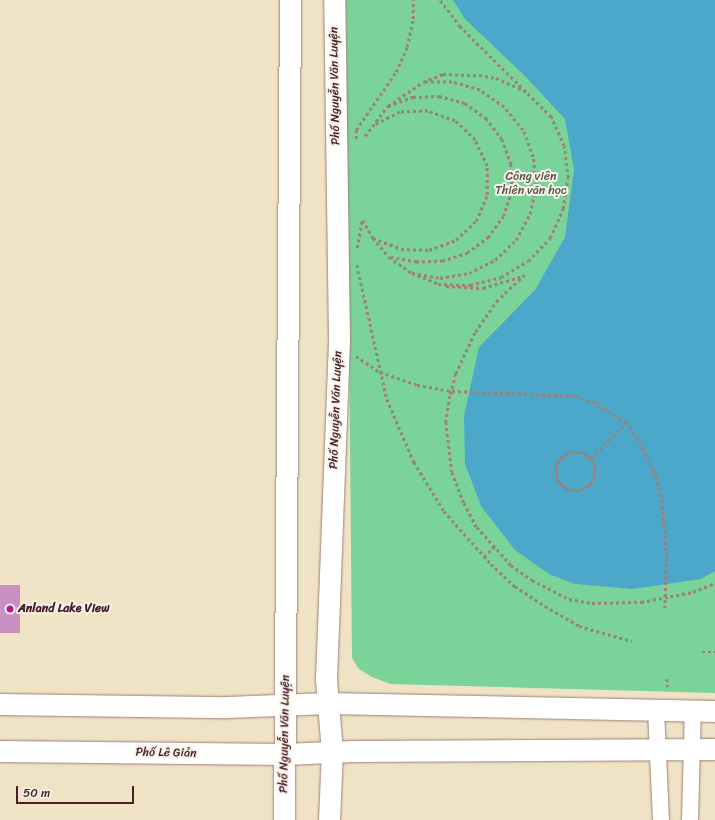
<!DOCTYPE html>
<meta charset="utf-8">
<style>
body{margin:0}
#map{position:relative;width:715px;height:820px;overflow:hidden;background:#f0e2c5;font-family:Sriracha,sans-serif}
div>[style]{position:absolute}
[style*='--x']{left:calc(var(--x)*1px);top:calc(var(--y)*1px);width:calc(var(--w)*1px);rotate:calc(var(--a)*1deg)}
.green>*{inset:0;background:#7ad399}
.water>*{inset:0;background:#4ca8ca}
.building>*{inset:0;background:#cb90c3;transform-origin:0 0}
.path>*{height:2.5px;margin-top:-1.25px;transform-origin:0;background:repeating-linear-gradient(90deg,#9d8078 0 3px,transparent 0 6px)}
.path>.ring{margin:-1.25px;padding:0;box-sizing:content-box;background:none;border:2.5px solid #9d8078;border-radius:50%}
.roads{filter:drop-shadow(0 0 1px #9d8078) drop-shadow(0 0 1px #9d8078)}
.minor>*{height:16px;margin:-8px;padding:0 8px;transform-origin:8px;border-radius:8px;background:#fff}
.major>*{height:21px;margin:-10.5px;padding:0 10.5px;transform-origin:10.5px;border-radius:10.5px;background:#fff}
.dots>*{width:11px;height:11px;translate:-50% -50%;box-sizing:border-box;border:2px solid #f7f3e8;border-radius:50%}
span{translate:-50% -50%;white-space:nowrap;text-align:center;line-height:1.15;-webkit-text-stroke:4px #f7f3e8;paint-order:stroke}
.street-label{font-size:12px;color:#4a1f2b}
.park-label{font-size:12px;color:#58554c}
.poi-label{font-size:12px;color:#4a1f2b;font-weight:700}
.left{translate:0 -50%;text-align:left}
.scale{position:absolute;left:16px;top:786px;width:118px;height:18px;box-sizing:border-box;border:2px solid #4a1f2b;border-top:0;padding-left:5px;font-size:12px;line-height:14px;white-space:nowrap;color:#4a1f2b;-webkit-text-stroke:3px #f7f3e8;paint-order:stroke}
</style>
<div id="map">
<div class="green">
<i style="clip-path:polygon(346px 0,715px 0,715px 693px,391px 684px,372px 677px,359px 669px,352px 658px)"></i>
</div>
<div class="water">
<i style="clip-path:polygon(453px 0,715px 0,715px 571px,701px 579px,633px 589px,575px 584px,549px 574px,515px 550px,481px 506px,465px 464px,464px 416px,479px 347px,535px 290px,565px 237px,574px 170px,565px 119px,523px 74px,465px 19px)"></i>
</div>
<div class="building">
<i style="left:0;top:585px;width:20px;height:48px"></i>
</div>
<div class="path">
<i style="--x:388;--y:106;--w:27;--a:-20"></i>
<i style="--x:413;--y:97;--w:26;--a:-2"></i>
<i style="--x:439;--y:96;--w:27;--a:15"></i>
<i style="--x:465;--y:103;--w:26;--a:36"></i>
<i style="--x:486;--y:118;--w:26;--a:53"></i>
<i style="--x:502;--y:139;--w:27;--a:70"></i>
<i style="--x:511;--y:164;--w:27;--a:88"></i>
<i style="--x:512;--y:191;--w:26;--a:108"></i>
<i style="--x:504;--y:216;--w:26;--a:126"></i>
<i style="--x:489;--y:237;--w:26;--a:143"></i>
<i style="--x:468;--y:253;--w:26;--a:162"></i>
<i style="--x:443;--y:261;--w:26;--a:178"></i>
<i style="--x:417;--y:262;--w:28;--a:-170"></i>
<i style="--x:365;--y:136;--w:38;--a:-53"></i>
<i style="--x:388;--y:106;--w:42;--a:-34.4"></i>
<i style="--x:423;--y:82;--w:22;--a:-22"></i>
<i style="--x:443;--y:74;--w:36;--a:2"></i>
<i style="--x:479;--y:75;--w:17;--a:10"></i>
<i style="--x:496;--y:78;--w:34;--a:24"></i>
<i style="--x:356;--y:139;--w:9;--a:-90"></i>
<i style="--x:356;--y:130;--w:70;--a:-55.4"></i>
<i style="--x:396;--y:72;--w:27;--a:-66"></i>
<i style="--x:407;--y:47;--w:29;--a:-78"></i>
<i style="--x:413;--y:19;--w:19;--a:-90"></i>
<i style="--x:363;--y:220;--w:21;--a:61"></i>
<i style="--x:373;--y:238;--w:25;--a:50"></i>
<i style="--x:389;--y:257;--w:28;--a:35"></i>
<i style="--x:412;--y:273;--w:29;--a:22"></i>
<i style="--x:373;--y:238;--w:30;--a:21"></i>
<i style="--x:401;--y:249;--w:28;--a:2"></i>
<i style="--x:429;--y:250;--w:29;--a:-20"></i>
<i style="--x:456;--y:240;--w:28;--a:-44"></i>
<i style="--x:476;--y:221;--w:28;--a:-67"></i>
<i style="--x:487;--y:195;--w:29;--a:-90"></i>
<i style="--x:487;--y:166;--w:29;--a:-115"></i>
<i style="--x:475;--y:140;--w:28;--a:-136"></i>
<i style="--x:455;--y:121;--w:29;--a:-160"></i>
<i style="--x:428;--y:111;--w:28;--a:178"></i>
<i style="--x:400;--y:112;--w:29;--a:153"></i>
<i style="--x:357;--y:248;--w:28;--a:-80"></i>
<i style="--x:357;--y:265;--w:137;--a:77.4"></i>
<i style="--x:387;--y:399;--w:69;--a:66.8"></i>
<i style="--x:414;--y:462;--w:57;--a:58.5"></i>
<i style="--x:444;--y:511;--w:71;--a:48.4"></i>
<i style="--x:491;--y:564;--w:33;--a:43"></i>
<i style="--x:515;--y:586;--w:36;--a:34"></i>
<i style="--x:545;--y:606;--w:39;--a:30"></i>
<i style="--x:579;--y:626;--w:55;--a:15.8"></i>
<i style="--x:412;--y:273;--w:28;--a:10"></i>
<i style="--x:440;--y:278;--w:29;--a:-10"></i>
<i style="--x:469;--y:273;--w:29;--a:-27"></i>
<i style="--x:495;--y:260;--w:29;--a:-44"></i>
<i style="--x:516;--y:240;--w:30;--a:-62"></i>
<i style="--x:530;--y:214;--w:29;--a:-78"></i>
<i style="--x:536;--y:186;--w:29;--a:-96"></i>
<i style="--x:533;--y:157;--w:29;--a:-110"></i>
<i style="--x:523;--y:130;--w:30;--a:-130"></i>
<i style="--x:504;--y:107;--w:29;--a:-145"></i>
<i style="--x:480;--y:90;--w:29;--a:-164"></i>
<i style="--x:452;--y:82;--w:29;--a:180"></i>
<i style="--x:525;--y:275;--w:37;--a:137"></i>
<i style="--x:498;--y:300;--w:40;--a:124.9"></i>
<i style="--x:475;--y:333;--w:45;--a:114.9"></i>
<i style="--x:456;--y:374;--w:23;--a:105"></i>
<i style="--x:450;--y:396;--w:26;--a:99"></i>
<i style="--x:446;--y:422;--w:50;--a:83.2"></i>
<i style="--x:452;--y:472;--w:33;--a:69"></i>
<i style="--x:464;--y:503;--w:27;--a:62"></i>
<i style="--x:477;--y:527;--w:51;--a:48.2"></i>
<i style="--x:511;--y:565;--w:26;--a:36"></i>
<i style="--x:532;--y:580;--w:42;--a:27.2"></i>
<i style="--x:569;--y:599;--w:23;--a:10"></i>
<i style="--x:592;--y:603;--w:49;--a:-1.2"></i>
<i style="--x:641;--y:602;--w:53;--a:-10.9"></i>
<i style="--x:693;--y:592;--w:24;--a:-22"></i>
<i style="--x:438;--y:284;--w:32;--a:2"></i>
<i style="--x:470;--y:285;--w:32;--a:-14"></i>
<i style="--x:501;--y:277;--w:31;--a:-31"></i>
<i style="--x:528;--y:261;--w:32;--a:-46"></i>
<i style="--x:550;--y:238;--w:32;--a:-66"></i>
<i style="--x:563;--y:209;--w:31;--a:-81"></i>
<i style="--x:568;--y:178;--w:32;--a:-97"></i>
<i style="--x:564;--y:146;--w:32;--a:-114"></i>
<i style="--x:551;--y:117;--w:128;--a:-135.3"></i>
<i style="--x:460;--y:27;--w:34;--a:-127"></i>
<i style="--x:446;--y:286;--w:37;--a:3"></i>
<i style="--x:483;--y:288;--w:42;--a:-16.7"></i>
<i style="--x:356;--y:356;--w:29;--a:34"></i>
<i style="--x:380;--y:372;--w:39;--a:19"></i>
<i style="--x:417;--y:385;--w:36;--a:10"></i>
<i style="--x:452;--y:391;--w:123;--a:2.3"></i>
<i style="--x:575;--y:396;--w:20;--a:18"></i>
<i style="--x:594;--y:402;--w:31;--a:32"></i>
<i style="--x:620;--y:418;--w:13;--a:42"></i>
<i style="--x:630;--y:427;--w:25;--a:58"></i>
<i style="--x:643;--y:448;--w:31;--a:65"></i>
<i style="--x:656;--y:476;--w:25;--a:76"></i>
<i style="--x:662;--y:500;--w:58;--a:85.1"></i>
<i style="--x:667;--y:558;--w:50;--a:92.3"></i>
<i class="ring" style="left:556px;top:452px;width:37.5px;height:37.5px"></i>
<i style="--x:591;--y:458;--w:49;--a:-45"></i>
<i style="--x:484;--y:557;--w:14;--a:-45"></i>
<i style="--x:702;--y:652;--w:13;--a:0"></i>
<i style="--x:667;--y:679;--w:8;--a:83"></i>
</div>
<div class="roads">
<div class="minor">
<i style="--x:656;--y:710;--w:110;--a:87.4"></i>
<i style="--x:690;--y:820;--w:111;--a:-88.5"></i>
</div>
<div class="major">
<i style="--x:0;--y:704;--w:227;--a:0.8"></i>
<i style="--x:227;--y:707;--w:101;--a:-2.3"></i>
<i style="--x:328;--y:703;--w:387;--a:1.2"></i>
<i style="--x:0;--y:751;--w:285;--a:0.6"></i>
<i style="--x:285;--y:754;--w:67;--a:-2.6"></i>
<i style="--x:352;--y:751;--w:363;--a:-0.3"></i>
<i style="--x:284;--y:820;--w:820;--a:-89.58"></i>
<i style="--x:329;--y:820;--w:68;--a:-87.5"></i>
<i style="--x:332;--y:752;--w:73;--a:-94.7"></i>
<i style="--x:326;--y:679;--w:339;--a:-87.8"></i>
<i style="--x:339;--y:340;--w:340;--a:-90.8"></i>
</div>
</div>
<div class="dots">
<i style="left:10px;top:609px;background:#b5179e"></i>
</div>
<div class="street-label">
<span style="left:335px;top:86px;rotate:-91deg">Phố Nguyễn Văn Luyện</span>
<span style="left:336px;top:410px;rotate:-88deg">Phố Nguyễn Văn Luyện</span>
<span style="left:285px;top:734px;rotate:-89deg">Phố Nguyễn Văn Luyện</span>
<span style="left:166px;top:753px;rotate:1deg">Phố Lê Giản</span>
</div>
<div class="park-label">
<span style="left:531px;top:184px">Công viên<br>Thiên văn học</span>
</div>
<div class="poi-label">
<span class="left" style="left:18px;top:609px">Anland Lake View</span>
</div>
<div class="scale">50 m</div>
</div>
